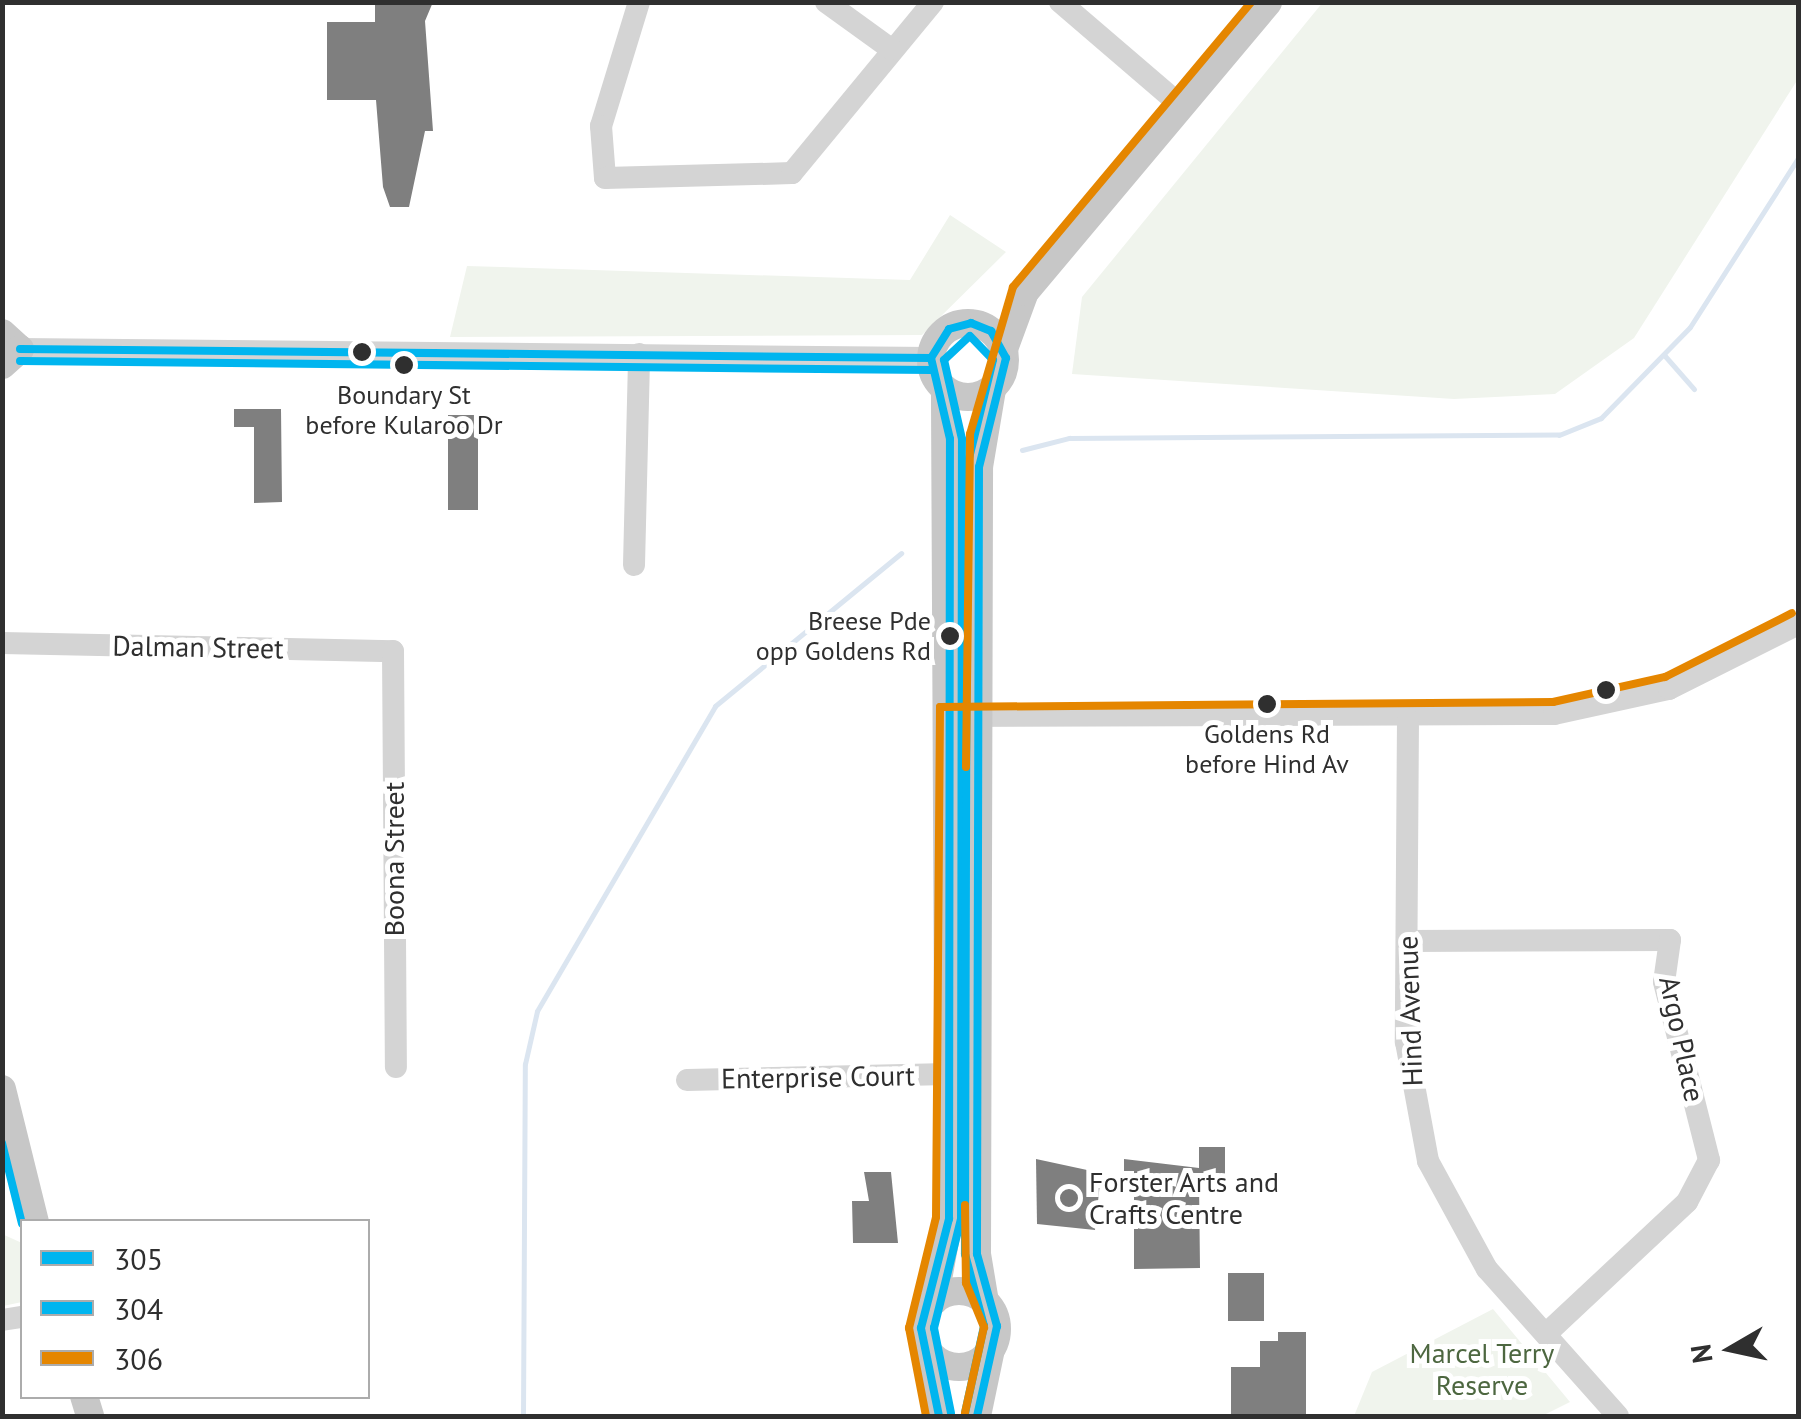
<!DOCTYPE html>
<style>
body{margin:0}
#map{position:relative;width:1801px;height:1419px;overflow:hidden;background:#fff;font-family:"PT Sans",sans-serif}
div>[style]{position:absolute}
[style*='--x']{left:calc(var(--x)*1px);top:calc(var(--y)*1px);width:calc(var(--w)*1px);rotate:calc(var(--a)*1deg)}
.green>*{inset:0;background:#f0f4ed}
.stream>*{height:5px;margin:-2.5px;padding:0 2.5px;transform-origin:2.5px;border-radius:2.5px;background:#dbe5f0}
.building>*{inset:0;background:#7f7f7f;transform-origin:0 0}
.minor>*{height:22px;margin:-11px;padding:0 11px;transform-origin:11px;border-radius:11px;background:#d4d4d4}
.major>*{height:28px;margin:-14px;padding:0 14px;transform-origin:14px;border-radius:14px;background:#c7c7c7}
.major>.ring{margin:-14px;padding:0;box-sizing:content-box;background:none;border:28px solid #c7c7c7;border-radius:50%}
.bus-1>*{height:8px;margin:-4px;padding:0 4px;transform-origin:4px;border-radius:4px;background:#00b5ef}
.bus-2>*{height:8px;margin:-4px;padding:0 4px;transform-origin:4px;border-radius:4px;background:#00b5ef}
.bus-3>*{height:8px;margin:-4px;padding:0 4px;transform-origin:4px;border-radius:4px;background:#e58600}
.dots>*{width:28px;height:28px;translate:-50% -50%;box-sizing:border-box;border:5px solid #fff;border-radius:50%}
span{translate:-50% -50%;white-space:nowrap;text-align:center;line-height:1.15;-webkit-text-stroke:10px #fff;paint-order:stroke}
.bus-label{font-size:26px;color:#2f2f2f}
.right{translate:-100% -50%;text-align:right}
.street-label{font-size:28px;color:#2f2f2f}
.poi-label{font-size:28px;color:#2f2f2f}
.left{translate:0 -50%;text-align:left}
.park-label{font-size:28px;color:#4d6740}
.frame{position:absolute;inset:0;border:5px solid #2f2f2f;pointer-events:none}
.legend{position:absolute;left:20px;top:1219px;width:350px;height:180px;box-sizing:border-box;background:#fff;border:2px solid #acacac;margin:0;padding:12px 18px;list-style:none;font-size:30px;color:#2f2f2f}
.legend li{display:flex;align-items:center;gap:20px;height:50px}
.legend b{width:50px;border:2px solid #acacac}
.north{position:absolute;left:1681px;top:1299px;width:100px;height:100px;-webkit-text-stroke:8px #fff;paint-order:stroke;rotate:261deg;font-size:28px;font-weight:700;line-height:40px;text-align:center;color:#2f2f2f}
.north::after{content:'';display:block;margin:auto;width:35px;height:45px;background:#2f2f2f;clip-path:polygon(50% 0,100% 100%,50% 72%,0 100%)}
</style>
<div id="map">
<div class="green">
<i style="clip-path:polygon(1323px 2px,1798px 3px,1798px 79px,1634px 338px,1555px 394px,1454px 399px,1072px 374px,1082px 297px)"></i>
<i style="clip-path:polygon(950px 215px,1006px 252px,922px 335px,450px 337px,467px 266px,910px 280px)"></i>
<i style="clip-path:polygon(2px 1234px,22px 1243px,22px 1302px,3px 1306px)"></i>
<i style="clip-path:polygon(1493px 1309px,1570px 1402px,1542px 1416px,1354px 1416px,1372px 1372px)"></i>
</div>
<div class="stream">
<i style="--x:1665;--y:356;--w:44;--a:48.7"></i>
<i style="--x:1022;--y:450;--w:49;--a:-14.3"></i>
<i style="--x:1069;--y:438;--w:490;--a:-0.4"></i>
<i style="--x:1559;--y:435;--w:45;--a:-22"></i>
<i style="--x:1601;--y:418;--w:127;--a:-45.6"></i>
<i style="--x:1690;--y:327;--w:201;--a:-57.4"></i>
<i style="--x:523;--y:1416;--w:352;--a:-89.7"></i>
<i style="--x:525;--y:1064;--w:54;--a:-77.2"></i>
<i style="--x:537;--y:1011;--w:353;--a:-59.7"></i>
<i style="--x:715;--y:706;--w:241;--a:-39.4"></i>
</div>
<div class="building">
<i style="clip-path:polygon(375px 2px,433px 2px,425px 21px,433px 131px,425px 131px,409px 207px,390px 207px,383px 187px,376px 100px,327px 100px,327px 22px,375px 22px)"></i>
<i style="clip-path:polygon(234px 409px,281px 409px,282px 502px,254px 503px,254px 427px,234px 427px)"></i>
<i style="left:448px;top:415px;width:30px;height:95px"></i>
<i style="clip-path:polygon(1199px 1147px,1225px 1147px,1225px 1180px,1199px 1180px,1200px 1268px,1134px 1269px,1134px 1171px,1124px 1171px,1124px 1159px,1199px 1168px)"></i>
<i style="clip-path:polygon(1036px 1159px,1101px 1173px,1095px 1230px,1037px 1224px)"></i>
<i style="clip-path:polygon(864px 1172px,891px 1172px,898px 1243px,853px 1243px,852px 1201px,869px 1201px)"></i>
<i style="left:1228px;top:1273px;width:36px;height:48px"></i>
<i style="clip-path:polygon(1278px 1332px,1306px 1332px,1306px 1416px,1231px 1416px,1231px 1367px,1260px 1367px,1260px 1341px,1278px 1341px)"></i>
</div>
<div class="minor">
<i style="--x:639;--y:2;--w:130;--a:107"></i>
<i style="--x:601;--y:126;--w:52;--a:85.6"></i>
<i style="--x:605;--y:178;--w:187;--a:-1.5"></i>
<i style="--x:792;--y:173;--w:222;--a:-50.5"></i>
<i style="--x:826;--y:2;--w:80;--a:35.9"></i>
<i style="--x:1060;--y:2;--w:158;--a:40.6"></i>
<i style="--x:20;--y:349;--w:911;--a:0.57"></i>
<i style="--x:634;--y:565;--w:211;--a:-88.6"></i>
<i style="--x:2;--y:643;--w:391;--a:1.2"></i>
<i style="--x:393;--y:651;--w:416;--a:89.6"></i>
<i style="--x:949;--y:716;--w:605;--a:-0.19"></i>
<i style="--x:1554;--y:714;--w:118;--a:-12.3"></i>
<i style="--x:1669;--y:689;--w:144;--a:-26.7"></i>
<i style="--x:1408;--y:719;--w:323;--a:90.4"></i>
<i style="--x:1406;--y:1042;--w:121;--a:79.5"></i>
<i style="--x:1428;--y:1161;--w:123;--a:61.4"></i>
<i style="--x:1487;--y:1269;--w:197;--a:48.3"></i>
<i style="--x:1407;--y:941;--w:263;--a:-0.2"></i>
<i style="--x:1670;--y:940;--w:42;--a:98.1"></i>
<i style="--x:1664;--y:982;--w:184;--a:75.8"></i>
<i style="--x:1709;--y:1160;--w:47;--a:117.6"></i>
<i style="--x:1687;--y:1202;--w:193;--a:136.9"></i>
<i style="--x:687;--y:1080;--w:261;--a:-1.3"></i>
<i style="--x:2;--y:1320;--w:20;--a:-9"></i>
</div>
<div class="major">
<i class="ring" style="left:931px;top:323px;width:46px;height:46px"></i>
<i style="--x:2;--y:333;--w:24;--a:42"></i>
<i style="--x:20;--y:349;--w:24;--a:138"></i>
<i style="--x:1004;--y:349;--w:61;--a:-69.8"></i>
<i style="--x:1025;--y:292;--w:378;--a:-50"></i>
<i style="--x:2;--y:1089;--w:137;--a:76.1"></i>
<i class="ring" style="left:921px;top:1291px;width:48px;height:48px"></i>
<i style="--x:934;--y:1301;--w:83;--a:-79.6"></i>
<i style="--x:949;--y:1219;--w:829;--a:-90.28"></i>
<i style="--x:985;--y:1302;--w:49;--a:-99.5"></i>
<i style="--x:977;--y:1254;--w:787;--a:-89.85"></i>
<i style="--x:979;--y:467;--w:79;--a:-80.5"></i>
<i style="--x:927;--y:1349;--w:68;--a:79.8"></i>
<i style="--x:84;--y:1396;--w:21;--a:73"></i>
<i style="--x:977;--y:1416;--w:68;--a:-78.2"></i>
</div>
<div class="bus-1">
<i style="--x:20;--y:349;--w:911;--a:0.57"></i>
<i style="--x:939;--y:1416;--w:90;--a:-101.6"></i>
<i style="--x:921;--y:1328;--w:113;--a:-75.6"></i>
<i style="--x:949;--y:1219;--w:780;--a:-89.93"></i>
<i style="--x:950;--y:439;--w:83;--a:-103.2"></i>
<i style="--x:931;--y:358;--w:34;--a:-58"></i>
<i style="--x:949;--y:329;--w:23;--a:-15"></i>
<i style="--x:971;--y:323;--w:22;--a:22"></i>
<i style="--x:991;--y:331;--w:31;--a:61"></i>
<i style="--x:1006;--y:358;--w:112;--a:103.9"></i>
<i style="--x:979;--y:467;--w:787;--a:90.15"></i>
<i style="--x:977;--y:1254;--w:75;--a:74.5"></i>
<i style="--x:997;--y:1326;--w:92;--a:102.5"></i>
</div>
<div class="bus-2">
<i style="--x:20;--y:361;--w:911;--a:0.57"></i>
<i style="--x:2;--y:1143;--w:83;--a:76.1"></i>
<i style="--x:951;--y:1413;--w:87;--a:-101.3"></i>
<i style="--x:934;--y:1328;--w:112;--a:-76.1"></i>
<i style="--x:961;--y:1219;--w:780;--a:-89.93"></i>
<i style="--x:962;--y:439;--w:81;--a:-102.8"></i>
<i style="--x:944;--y:360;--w:35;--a:-43"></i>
<i style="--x:970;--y:336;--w:33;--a:46"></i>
<i style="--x:993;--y:360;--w:110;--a:103.7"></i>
<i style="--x:967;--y:467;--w:787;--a:90.15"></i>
<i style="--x:965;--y:1254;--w:74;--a:75.2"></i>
<i style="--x:984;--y:1326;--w:89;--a:102.3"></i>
</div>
<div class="bus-3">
<i style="--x:966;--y:767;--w:333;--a:-89.3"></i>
<i style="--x:970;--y:434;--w:153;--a:-73.7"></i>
<i style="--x:1013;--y:287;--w:371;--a:-50.1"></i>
<i style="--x:965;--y:1205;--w:78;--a:89.3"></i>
<i style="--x:966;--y:1283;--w:48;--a:67.8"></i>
<i style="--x:984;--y:1327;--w:88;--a:102.5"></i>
<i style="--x:926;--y:1416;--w:90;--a:-100.9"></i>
<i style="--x:909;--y:1328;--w:114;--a:-76.3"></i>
<i style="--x:936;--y:1217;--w:510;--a:-89.55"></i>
<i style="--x:940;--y:707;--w:613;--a:-0.47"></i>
<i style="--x:1553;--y:702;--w:115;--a:-12.6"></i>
<i style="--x:1665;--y:677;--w:142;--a:-26.7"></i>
</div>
<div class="dots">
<i style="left:362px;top:352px;background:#2f2f2f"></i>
<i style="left:404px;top:365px;background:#2f2f2f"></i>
<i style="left:950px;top:636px;background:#2f2f2f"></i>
<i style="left:1606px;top:690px;background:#2f2f2f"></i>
<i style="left:1267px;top:704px;background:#2f2f2f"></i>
<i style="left:1069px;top:1198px;background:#787878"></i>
</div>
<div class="bus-label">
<span style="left:404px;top:410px">Boundary St<br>before Kularoo Dr</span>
<span class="right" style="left:931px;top:636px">Breese Pde<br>opp Goldens Rd</span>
<span style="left:1267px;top:749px">Goldens Rd<br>before Hind Av</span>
</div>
<div class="street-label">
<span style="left:198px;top:647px;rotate:1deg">Dalman Street</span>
<span style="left:394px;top:859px;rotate:-90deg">Boona Street</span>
<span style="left:1410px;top:1011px;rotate:-92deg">Hind Avenue</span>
<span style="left:1682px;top:1039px;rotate:78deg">Argo Place</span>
<span style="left:818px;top:1077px;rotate:-1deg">Enterprise Court</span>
</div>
<div class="poi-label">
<span class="left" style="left:1089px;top:1198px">Forster Arts and<br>Crafts Centre</span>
</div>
<div class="park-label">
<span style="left:1482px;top:1369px">Marcel Terry<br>Reserve</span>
</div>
<div class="frame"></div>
<ul class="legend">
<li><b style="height:12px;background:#00b5ef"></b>305</li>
<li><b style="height:12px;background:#00b5ef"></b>304</li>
<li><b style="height:12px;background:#e58600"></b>306</li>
</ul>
<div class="north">N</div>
</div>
